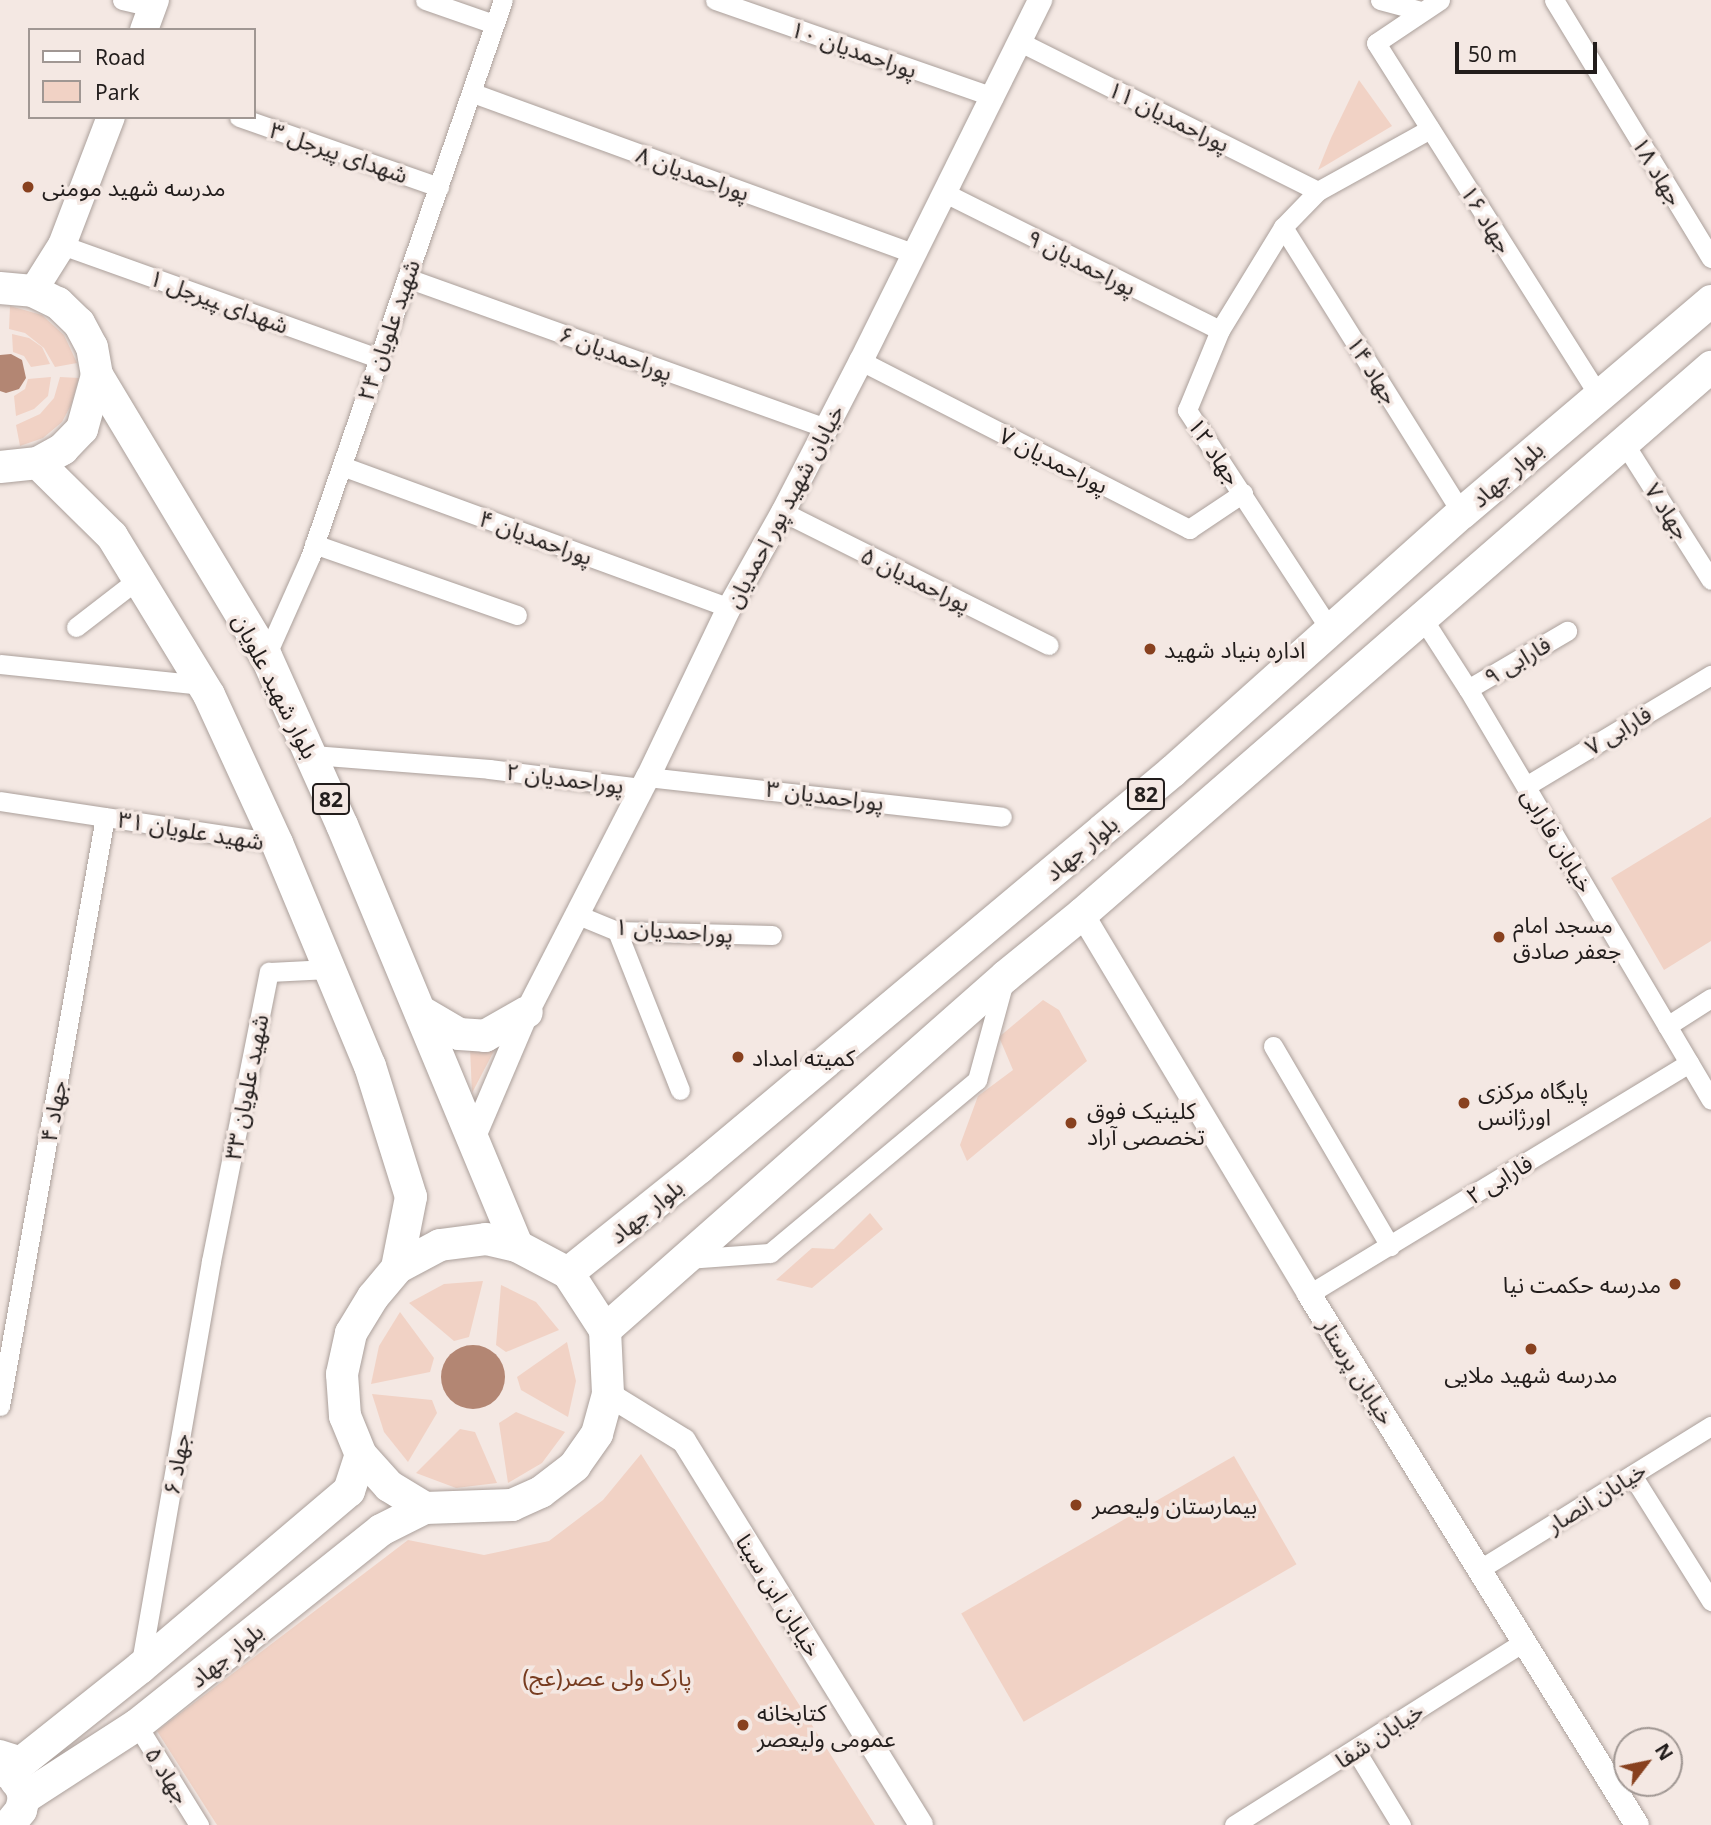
<!DOCTYPE html>
<meta charset="utf-8">
<style>
body{margin:0}
#map{position:relative;width:1711px;height:1825px;overflow:hidden;background:#f4e8e3;font-family:"Noto Sans","Noto Sans Arabic",sans-serif}
div>[style]{position:absolute}
[style*='--x']{left:calc(var(--x)*1px);top:calc(var(--y)*1px);width:calc(var(--w)*1px);rotate:calc(var(--a)*1deg)}
.green>*{inset:0;background:#f1d2c5;transform-origin:0 0}
.water>*{inset:0;background:#b38673}
.round{border-radius:50%}
.roads{filter:drop-shadow(0 0 2px #aba09b) drop-shadow(0 0 2px #aba09b)}
.minor>*{height:19px;margin:-9.5px;padding:0 9.5px;transform-origin:9.5px;border-radius:9.5px;background:#fff}
.tertiary>*{height:24px;margin:-12px;padding:0 12px;transform-origin:12px;border-radius:12px;background:#fff}
.secondary>*{height:28px;margin:-14px;padding:0 14px;transform-origin:14px;border-radius:14px;background:#fff}
.primary>*{height:32px;margin:-16px;padding:0 16px;transform-origin:16px;border-radius:16px;background:#fff}
.dots>*{width:19px;height:19px;translate:-50% -50%;box-sizing:border-box;border:4px solid #f4e8e3;border-radius:50%}
span{translate:-50% -50%;white-space:nowrap;text-align:center;line-height:1.15;-webkit-text-stroke:7px #f4e8e3;paint-order:stroke}
.shield-label span{padding:2px 5px;background:#f4e8e3;border:2px solid;border-radius:5px;-webkit-text-stroke-width:0}
.shield-label{font-size:21px;color:#221d1c;font-weight:700}
.street-label{font-size:23px;color:#221d1c}
.poi-label{font-size:23px;color:#221d1c}
.left{translate:0 -50%;text-align:left}
.right{translate:-100% -50%;text-align:right}
.park-label{font-size:23px;color:#773c20}
.legend{position:absolute;left:28px;top:28px;width:228px;height:91px;box-sizing:border-box;background:#f4e8e3;border:2px solid #a09793;margin:0;padding:9px 12px;list-style:none;font-size:21px;color:#221d1c}
.legend li{display:flex;align-items:center;gap:14px;height:35px}
.legend b{width:35px;border:2px solid #a09793}
.north{position:absolute;left:1613px;top:1727px;width:70px;height:70px;box-sizing:border-box;background:#f4e8e3;border:2px solid #a09793;border-radius:50%;rotate:58deg;font-size:19px;font-weight:700;line-height:28px;text-align:center;color:#221d1c}
.north::after{content:'';display:block;margin:auto;width:24px;height:32px;background:#88411f;clip-path:polygon(50% 0,100% 100%,50% 72%,0 100%)}
.scale{position:absolute;left:1455px;top:42px;width:142px;height:32px;box-sizing:border-box;border:4px solid #221d1c;border-top:0;padding-left:9px;font-size:21px;line-height:24px;white-space:nowrap;color:#221d1c;-webkit-text-stroke:5px #f4e8e3;paint-order:stroke}
</style>
<div id="map">
<div class="green">
<i style="clip-path:polygon(1359px 80px,1392px 126px,1318px 170px,1331px 138px)"></i>
<i style="clip-path:polygon(10px 306px,42px 315px,64px 335px,77px 363px,55px 367px,44px 348px,25px 333px,9px 329px)"></i>
<i style="clip-path:polygon(12px 334px,29px 338px,42px 347px,50px 364px,31px 367px,24px 356px,13px 352px)"></i>
<i style="clip-path:polygon(51px 377px,48px 396px,34px 409px,16px 416px,14px 396px,25px 389px,28px 379px)"></i>
<i style="clip-path:polygon(60px 377px,79px 378px,71px 405px,62px 422px,43px 438px,20px 446px,16px 425px,40px 414px,54px 398px)"></i>
<i style="clip-path:polygon(1711px 817px,1711px 941px,1664px 970px,1611px 878px)"></i>
<i style="clip-path:polygon(1043px 1000px,1059px 1010px,1087px 1061px,967px 1161px,960px 1145px,978px 1096px,1013px 1070px,999px 1037px)"></i>
<i style="clip-path:polygon(496px 1047px,472px 1093px,470px 1048px)"></i>
<i style="clip-path:polygon(870px 1213px,883px 1229px,812px 1288px,776px 1280px,812px 1248px,834px 1249px)"></i>
<i style="clip-path:polygon(483px 1281px,469px 1337px,454px 1341px,409px 1303px,444px 1284px)"></i>
<i style="clip-path:polygon(501px 1285px,536px 1302px,559px 1330px,506px 1352px,496px 1345px)"></i>
<i style="clip-path:polygon(400px 1312px,434px 1358px,430px 1372px,371px 1384px,379px 1346px)"></i>
<i style="clip-path:polygon(567px 1342px,576px 1381px,568px 1417px,521px 1390px,517px 1377px)"></i>
<i style="clip-path:polygon(372px 1394px,432px 1400px,437px 1413px,408px 1462px,384px 1432px)"></i>
<i style="clip-path:polygon(516px 1412px,565px 1432px,542px 1463px,508px 1483px,499px 1423px)"></i>
<i style="clip-path:polygon(460px 1429px,475px 1432px,497px 1483px,456px 1488px,416px 1473px)"></i>
<i style="clip-path:polygon(641px 1454px,875px 1825px,217px 1825px,157px 1731px,408px 1540px,484px 1555px,549px 1541px,603px 1500px)"></i>
<i style="left:1234px;top:1456px;width:125px;height:315px;rotate:60deg"></i>
</div>
<div class="water">
<i style="clip-path:polygon(11px 354px,22px 360px,26px 378px,19px 389px,6px 393px,0 391px,0 355px)"></i>
<i class="round" style="left:441px;top:1345px;width:64px;height:64px"></i>
</div>
<div class="roads">
<div class="minor">
<i style="--x:122;--y:0;--w:31;--a:13"></i>
<i style="--x:425;--y:0;--w:73;--a:19.2"></i>
<i style="--x:715;--y:0;--w:295;--a:19.2"></i>
<i style="--x:1380;--y:0;--w:42;--a:15"></i>
<i style="--x:1440;--y:0;--w:77;--a:146.1"></i>
<i style="--x:1376;--y:43;--w:418;--a:57.7"></i>
<i style="--x:1554;--y:0;--w:302;--a:58.7"></i>
<i style="--x:1020;--y:42;--w:333;--a:26.6"></i>
<i style="--x:473;--y:93;--w:467;--a:20"></i>
<i style="--x:239;--y:117;--w:212;--a:19.3"></i>
<i style="--x:945;--y:193;--w:307;--a:26.5"></i>
<i style="--x:1283;--y:227;--w:337;--a:58"></i>
<i style="--x:62;--y:245;--w:335;--a:19.7"></i>
<i style="--x:407;--y:278;--w:444;--a:19.7"></i>
<i style="--x:861;--y:361;--w:369;--a:27.1"></i>
<i style="--x:1189;--y:529;--w:65;--a:-33.7"></i>
<i style="--x:1624;--y:443;--w:162;--a:57.6"></i>
<i style="--x:342;--y:466;--w:412;--a:20.1"></i>
<i style="--x:783;--y:512;--w:297;--a:26.6"></i>
<i style="--x:314;--y:544;--w:215;--a:19.3"></i>
<i style="--x:1423;--y:619;--w:83;--a:57.3"></i>
<i style="--x:1468;--y:689;--w:477;--a:59.4"></i>
<i style="--x:76;--y:627;--w:78;--a:-37.7"></i>
<i style="--x:1331;--y:631;--w:264;--a:-123.1"></i>
<i style="--x:1187;--y:410;--w:87;--a:-67.6"></i>
<i style="--x:1220;--y:330;--w:121;--a:-58.5"></i>
<i style="--x:1283;--y:227;--w:50;--a:-45.8"></i>
<i style="--x:1318;--y:191;--w:128;--a:-29"></i>
<i style="--x:266;--y:656;--w:108;--a:-66"></i>
<i style="--x:310;--y:557;--w:589;--a:-70.89"></i>
<i style="--x:0;--y:664;--w:204;--a:5.9"></i>
<i style="--x:1468;--y:689;--w:115;--a:-30.4"></i>
<i style="--x:313;--y:755;--w:177;--a:4.5"></i>
<i style="--x:489;--y:769;--w:153;--a:7.1"></i>
<i style="--x:648;--y:777;--w:356;--a:6.4"></i>
<i style="--x:1526;--y:786;--w:216;--a:-31"></i>
<i style="--x:0;--y:801;--w:280;--a:8.6"></i>
<i style="--x:578;--y:915;--w:42;--a:22.3"></i>
<i style="--x:617;--y:931;--w:155;--a:1.5"></i>
<i style="--x:617;--y:931;--w:171;--a:68.4"></i>
<i style="--x:1667;--y:1026;--w:52;--a:-32.5"></i>
<i style="--x:1273;--y:1046;--w:232;--a:59.7"></i>
<i style="--x:686;--y:1259;--w:84;--a:-4.1"></i>
<i style="--x:770;--y:1253;--w:270;--a:-39.9"></i>
<i style="--x:977;--y:1080;--w:103;--a:-74.7"></i>
<i style="--x:1309;--y:1294;--w:445;--a:-31.3"></i>
<i style="--x:0;--y:1406;--w:598;--a:-79.89"></i>
<i style="--x:1632;--y:1475;--w:149;--a:57.9"></i>
<i style="--x:1480;--y:1569;--w:272;--a:-31.8"></i>
<i style="--x:140;--y:1668;--w:413;--a:-80.1"></i>
<i style="--x:211;--y:1261;--w:295;--a:-78.7"></i>
<i style="--x:269;--y:972;--w:60;--a:-2.9"></i>
<i style="--x:137;--y:1725;--w:118;--a:58.2"></i>
<i style="--x:0;--y:1749;--w:28;--a:18"></i>
<i style="--x:1356;--y:1751;--w:87;--a:58.7"></i>
<i style="--x:1234;--y:1825;--w:342;--a:-32.3"></i>
</div>
<div class="tertiary">
<i style="--x:1082;--y:914;--w:443;--a:59.1"></i>
<i style="--x:1309;--y:1294;--w:624;--a:58.3"></i>
<i style="--x:472;--y:1141;--w:140;--a:-66.9"></i>
<i style="--x:527;--y:1012;--w:264;--a:-62.8"></i>
<i style="--x:648;--y:777;--w:187;--a:-64.4"></i>
<i style="--x:729;--y:608;--w:110;--a:-60.6"></i>
<i style="--x:783;--y:512;--w:170;--a:-62.7"></i>
<i style="--x:861;--y:361;--w:403;--a:-63.6"></i>
<i style="--x:608;--y:1394;--w:89;--a:31.7"></i>
<i style="--x:684;--y:1441;--w:451;--a:58.3"></i>
</div>
<div class="secondary">
<i style="--x:144;--y:30;--w:32;--a:-70"></i>
<i style="--x:33;--y:291;--w:54;--a:-57.8"></i>
<i style="--x:62;--y:245;--w:137;--a:-69.1"></i>
</div>
<div class="primary">
<i style="--x:0;--y:288;--w:33;--a:5"></i>
<i style="--x:33;--y:291;--w:28;--a:26"></i>
<i style="--x:58;--y:303;--w:29;--a:44"></i>
<i style="--x:79;--y:323;--w:27;--a:62"></i>
<i style="--x:92;--y:347;--w:28;--a:80"></i>
<i style="--x:97;--y:375;--w:56;--a:105.5"></i>
<i style="--x:82;--y:429;--w:28;--a:134"></i>
<i style="--x:63;--y:449;--w:29;--a:151"></i>
<i style="--x:38;--y:463;--w:38;--a:174"></i>
<i style="--x:97;--y:375;--w:328;--a:59"></i>
<i style="--x:266;--y:656;--w:185;--a:65.8"></i>
<i style="--x:342;--y:825;--w:456;--a:67.4"></i>
<i style="--x:38;--y:463;--w:104;--a:44.6"></i>
<i style="--x:112;--y:536;--w:186;--a:58.6"></i>
<i style="--x:209;--y:695;--w:163;--a:65.3"></i>
<i style="--x:277;--y:843;--w:242;--a:67.4"></i>
<i style="--x:370;--y:1066;--w:137;--a:72.6"></i>
<i style="--x:411;--y:1197;--w:72;--a:101.2"></i>
<i style="--x:420;--y:1011;--w:45;--a:30.5"></i>
<i style="--x:459;--y:1034;--w:26;--a:4"></i>
<i style="--x:485;--y:1036;--w:48;--a:-29.7"></i>
<i style="--x:486;--y:1239;--w:32;--a:13"></i>
<i style="--x:517;--y:1246;--w:58;--a:27.9"></i>
<i style="--x:568;--y:1273;--w:68;--a:57"></i>
<i style="--x:605;--y:1330;--w:64;--a:87.3"></i>
<i style="--x:608;--y:1394;--w:41;--a:105.4"></i>
<i style="--x:597;--y:1434;--w:39;--a:125"></i>
<i style="--x:575;--y:1466;--w:43;--a:142.6"></i>
<i style="--x:541;--y:1492;--w:32;--a:156"></i>
<i style="--x:512;--y:1505;--w:87;--a:178"></i>
<i style="--x:425;--y:1508;--w:42;--a:-148.6"></i>
<i style="--x:389;--y:1486;--w:42;--a:-132.1"></i>
<i style="--x:361;--y:1455;--w:42;--a:-112.3"></i>
<i style="--x:345;--y:1416;--w:42;--a:-94.1"></i>
<i style="--x:342;--y:1374;--w:42;--a:-77.6"></i>
<i style="--x:351;--y:1333;--w:42;--a:-58.6"></i>
<i style="--x:373;--y:1297;--w:38;--a:-50"></i>
<i style="--x:397;--y:1268;--w:49;--a:-28.1"></i>
<i style="--x:440;--y:1245;--w:46;--a:-7.4"></i>
<i style="--x:568;--y:1273;--w:168;--a:-38.7"></i>
<i style="--x:699;--y:1168;--w:618;--a:-39.95"></i>
<i style="--x:1173;--y:771;--w:387;--a:-41.8"></i>
<i style="--x:1462;--y:513;--w:327;--a:-40.4"></i>
<i style="--x:605;--y:1330;--w:535;--a:-41.44"></i>
<i style="--x:1006;--y:976;--w:98;--a:-39.2"></i>
<i style="--x:1082;--y:914;--w:834;--a:-41.01"></i>
<i style="--x:8;--y:1773;--w:169;--a:-38.5"></i>
<i style="--x:140;--y:1668;--w:274;--a:-40.3"></i>
<i style="--x:349;--y:1491;--w:38;--a:-72"></i>
<i style="--x:24;--y:1798;--w:135;--a:-32.9"></i>
<i style="--x:137;--y:1725;--w:312;--a:-38.6"></i>
<i style="--x:381;--y:1530;--w:49;--a:-26.6"></i>
<i style="--x:9;--y:1825;--w:19;--a:-51"></i>
<i style="--x:21;--y:1810;--w:12;--a:-76"></i>
<i style="--x:24;--y:1798;--w:11;--a:-105"></i>
<i style="--x:21;--y:1787;--w:8;--a:-130"></i>
</div>
</div>
<div class="dots">
<i style="left:28px;top:187px;background:#88411f"></i>
<i style="left:1150px;top:649px;background:#88411f"></i>
<i style="left:1499px;top:937px;background:#88411f"></i>
<i style="left:738px;top:1057px;background:#88411f"></i>
<i style="left:1464px;top:1103px;background:#88411f"></i>
<i style="left:1071px;top:1123px;background:#88411f"></i>
<i style="left:1675px;top:1284px;background:#88411f"></i>
<i style="left:1531px;top:1349px;background:#88411f"></i>
<i style="left:1076px;top:1505px;background:#88411f"></i>
<i style="left:743px;top:1725px;background:#88411f"></i>
</div>
<div class="shield-label">
<span style="left:1146px;top:794px">82</span>
<span style="left:331px;top:799px">82</span>
</div>
<div class="street-label">
<span style="left:854px;top:49px;rotate:19deg">پوراحمدیان ۱۰</span>
<span style="left:1169px;top:116px;rotate:26deg">پوراحمدیان ۱۱</span>
<span style="left:339px;top:152px;rotate:19deg">شهدای پیرجل ۳</span>
<span style="left:1658px;top:171px;rotate:59deg">جهاد ۱۸</span>
<span style="left:693px;top:173px;rotate:20deg">پوراحمدیان ۸</span>
<span style="left:1487px;top:219px;rotate:58deg">جهاد ۱۶</span>
<span style="left:1082px;top:262px;rotate:27deg">پوراحمدیان ۹</span>
<span style="left:219px;top:301px;rotate:20deg">شهدای ‍‍‍‍‍‍پیرجل ۱</span>
<span style="left:388px;top:330px;rotate:-71deg">شهید علویان ۲۴</span>
<span style="left:616px;top:353px;rotate:20deg">پوراحمدیان ۶</span>
<span style="left:1373px;top:370px;rotate:58deg">جهاد ۱۴</span>
<span style="left:1215px;top:451px;rotate:56deg">جهاد ۱۲</span>
<span style="left:1054px;top:460px;rotate:27deg">پوراحمدیان ۷</span>
<span style="left:1507px;top:474px;rotate:-41deg">بلوار جهاد</span>
<span style="left:784px;top:506px;rotate:-62deg">خیابان شهید پور احمدیان</span>
<span style="left:1668px;top:511px;rotate:57deg">جهاد ۷</span>
<span style="left:536px;top:537px;rotate:20deg">پوراحمدیان ۴</span>
<span style="left:916px;top:579px;rotate:26deg">پوراحمدیان ۵</span>
<span style="left:1517px;top:660px;rotate:-30deg">فارابی ۹</span>
<span style="left:276px;top:686px;rotate:63deg">بلوار شهید علویان</span>
<span style="left:1618px;top:730px;rotate:-31deg">فارابی ۷</span>
<span style="left:565px;top:778px;rotate:7deg">پوراحمدیان ۲</span>
<span style="left:825px;top:795px;rotate:7deg">پوراحمدیان ۳</span>
<span style="left:191px;top:830px;rotate:9deg">شهید علویان ۳۱</span>
<span style="left:1558px;top:840px;rotate:59deg">خیابان فارابی</span>
<span style="left:1081px;top:848px;rotate:-40deg">بلوار جهاد</span>
<span style="left:674px;top:930px;rotate:4deg">پوراحمدیان ۱</span>
<span style="left:246px;top:1087px;rotate:-79deg">شهید علویان ۳۳</span>
<span style="left:53px;top:1111px;rotate:-80deg">جهاد ۴</span>
<span style="left:1499px;top:1179px;rotate:-31deg">فارابی ۲</span>
<span style="left:646px;top:1211px;rotate:-39deg">بلوار جهاد</span>
<span style="left:1357px;top:1371px;rotate:58deg">خیابان پرستار</span>
<span style="left:176px;top:1464px;rotate:-80deg">جهاد ۶</span>
<span style="left:1596px;top:1497px;rotate:-32deg">خیابان انصار</span>
<span style="left:779px;top:1595px;rotate:58deg">خیابان ابن سینا</span>
<span style="left:226px;top:1655px;rotate:-39deg">بلوار جهاد</span>
<span style="left:1379px;top:1735px;rotate:-33deg">خیابان شفا</span>
<span style="left:168px;top:1775px;rotate:58deg">جهاد ۵</span>
</div>
<div class="poi-label">
<span class="left" style="left:42px;top:187px">مدرسه شهید مومنی</span>
<span class="left" style="left:1164px;top:649px">اداره بنیاد شهید</span>
<span class="left" style="left:1513px;top:937px">مسجد امام<br>جعفر صادق</span>
<span class="left" style="left:752px;top:1057px">کمیته امداد</span>
<span class="left" style="left:1478px;top:1103px">پایگاه مرکزی<br>اورژانس</span>
<span class="left" style="left:1087px;top:1123px">کلینیک فوق<br>تخصصی آراد</span>
<span class="right" style="left:1661px;top:1284px">مدرسه حکمت نیا</span>
<span style="left:1531px;top:1374px">مدرسه شهید ملایی</span>
<span class="left" style="left:1092px;top:1505px">بیمارستان ولیعصر</span>
<span class="left" style="left:757px;top:1725px">کتابخانه<br>عمومی ولیعصر</span>
</div>
<div class="park-label">
<span style="left:607px;top:1677px">پارک ولی عصر(عج)</span>
</div>
<ul class="legend">
<li><b style="height:9px;background:#fff"></b>Road</li>
<li><b style="height:19px;background:#f1d2c5"></b>Park</li>
</ul>
<div class="north">N</div>
<div class="scale">50 m</div>
</div>
